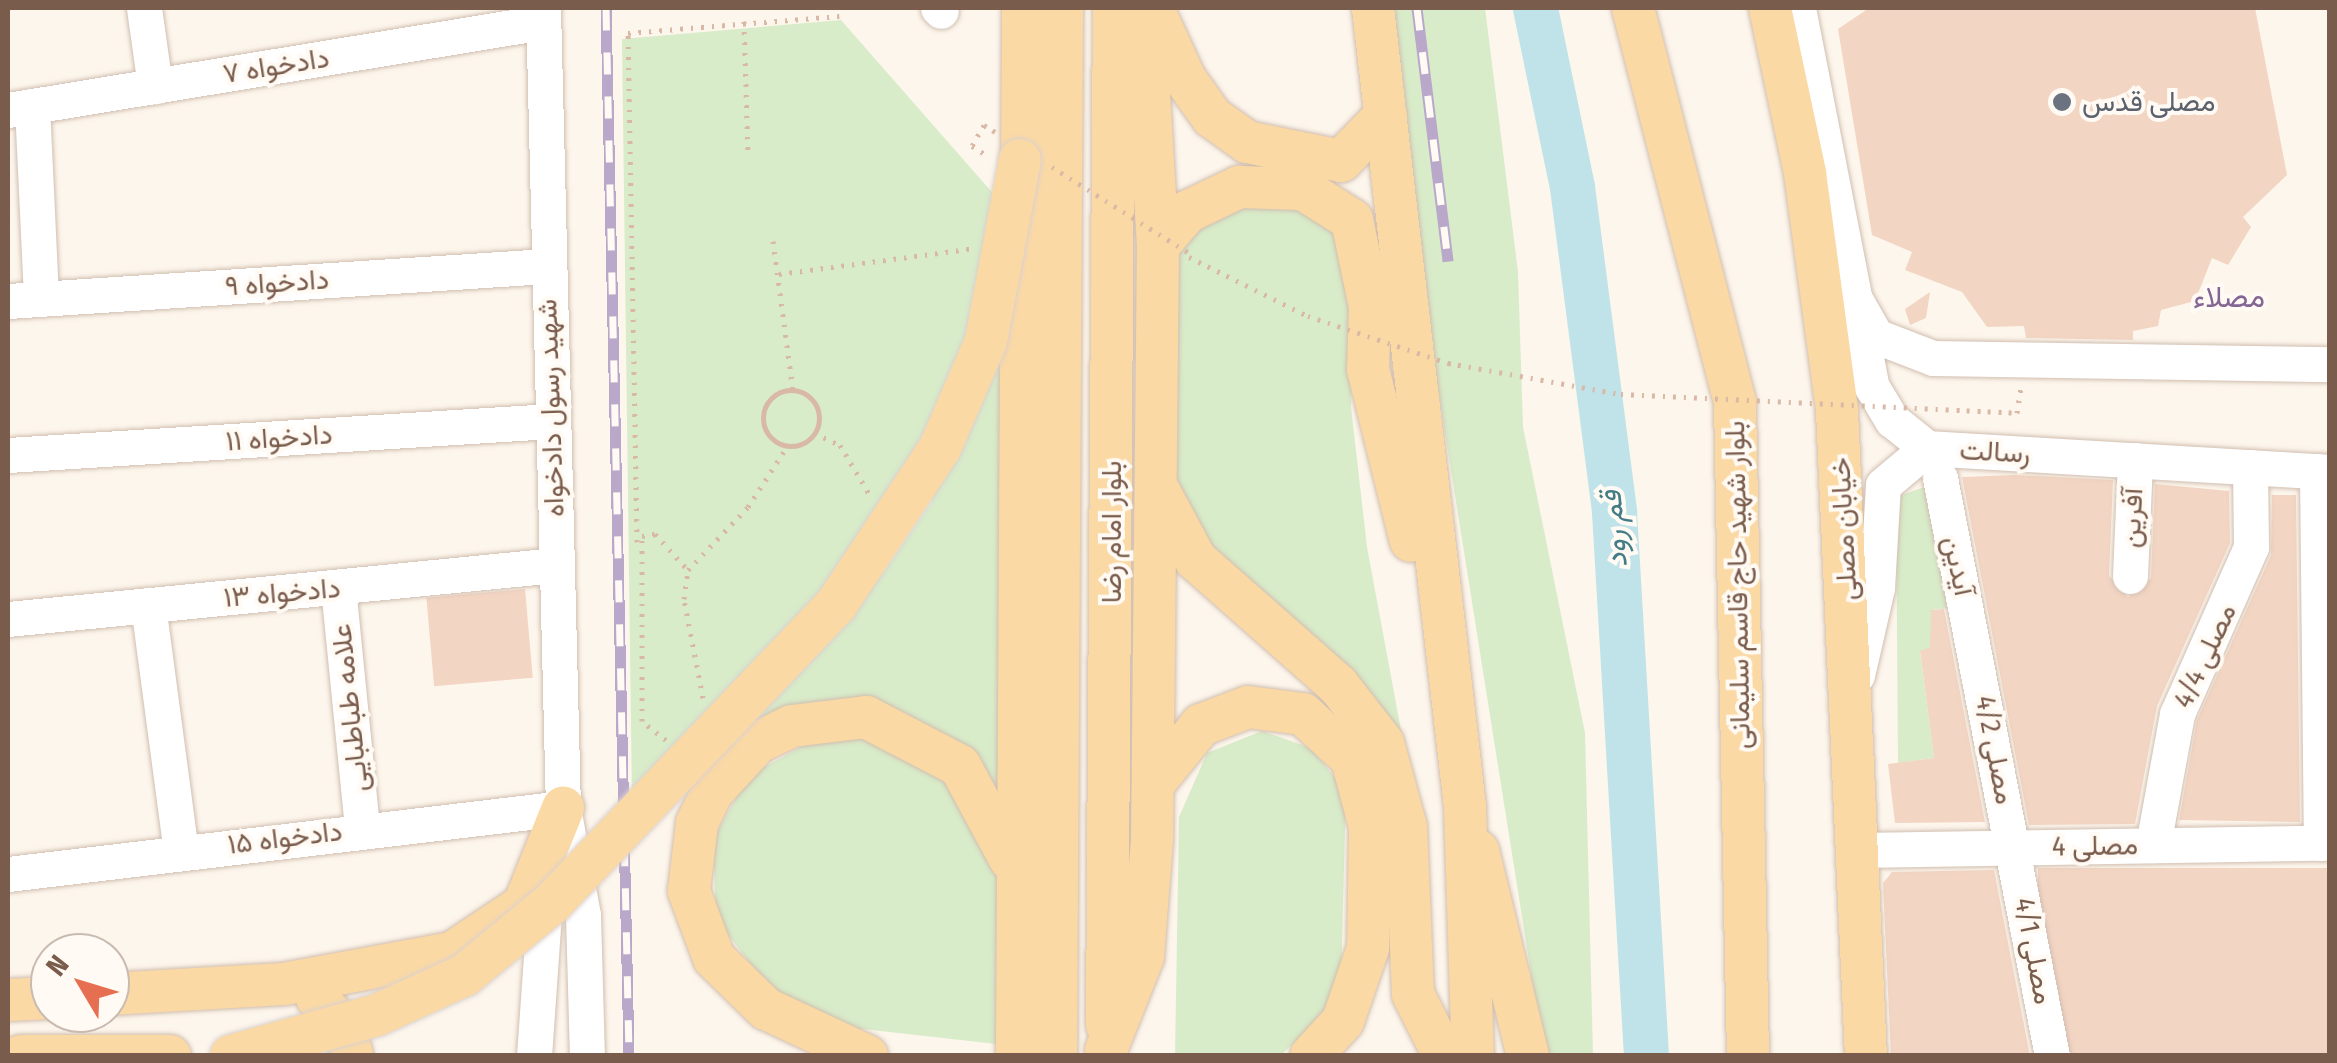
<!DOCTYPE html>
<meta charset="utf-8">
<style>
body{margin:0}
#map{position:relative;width:2337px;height:1063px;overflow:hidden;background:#fdf6ec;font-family:"Fira Sans Condensed",Vazirmatn,sans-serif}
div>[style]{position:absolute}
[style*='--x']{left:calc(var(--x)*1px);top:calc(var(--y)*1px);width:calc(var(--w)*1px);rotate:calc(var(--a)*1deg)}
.green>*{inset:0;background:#d8ecc9}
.river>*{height:45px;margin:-22.5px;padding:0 22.5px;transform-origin:22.5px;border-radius:22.5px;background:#bfe3e8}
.building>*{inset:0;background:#f3d5c3;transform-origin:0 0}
.path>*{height:5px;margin-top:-2.5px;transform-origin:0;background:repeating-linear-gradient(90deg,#d9b8a5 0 2.5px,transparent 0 10.5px)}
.path>.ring{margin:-2.5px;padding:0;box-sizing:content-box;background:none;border:5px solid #d9b8a5;border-radius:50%}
.roads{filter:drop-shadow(0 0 2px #d1beb0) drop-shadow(0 0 2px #d1beb0)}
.minor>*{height:35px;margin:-17.5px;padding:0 17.5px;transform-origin:17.5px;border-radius:17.5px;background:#fff}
.major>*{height:42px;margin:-21px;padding:0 21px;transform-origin:21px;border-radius:21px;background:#fbd9a5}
.rail>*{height:11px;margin-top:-5.5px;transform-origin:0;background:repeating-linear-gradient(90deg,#fffaf3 0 22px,#b9a8c9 0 44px);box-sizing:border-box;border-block:2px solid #b9a8c9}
.path-bridge>*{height:5px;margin-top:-2.5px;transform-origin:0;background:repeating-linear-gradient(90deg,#d9b8a5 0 2.5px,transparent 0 10.5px)}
.bridges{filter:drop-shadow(0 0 2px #dad1cd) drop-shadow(0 0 2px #dad1cd)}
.major-bridge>*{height:42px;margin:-21px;padding:0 21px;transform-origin:21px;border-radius:21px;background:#fbd9a5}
.dots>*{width:28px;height:28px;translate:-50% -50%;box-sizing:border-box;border:5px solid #fffaf3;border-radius:50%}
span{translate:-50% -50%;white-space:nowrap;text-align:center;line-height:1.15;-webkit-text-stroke:8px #fffaf3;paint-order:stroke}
.street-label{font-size:28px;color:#7a5c4d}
.worship-label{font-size:28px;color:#5b616d}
.left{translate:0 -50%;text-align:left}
.neighbourhood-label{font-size:30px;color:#846695}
.water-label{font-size:30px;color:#437c86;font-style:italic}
.frame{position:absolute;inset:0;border:10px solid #7a5c4d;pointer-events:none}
.north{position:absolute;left:30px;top:933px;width:100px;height:100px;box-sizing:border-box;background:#fffaf3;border:2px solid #cabbb1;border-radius:50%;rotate:308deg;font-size:28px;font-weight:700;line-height:40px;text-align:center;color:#7a5c4d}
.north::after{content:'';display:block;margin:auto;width:35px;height:45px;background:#e76f51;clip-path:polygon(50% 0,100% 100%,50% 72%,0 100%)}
</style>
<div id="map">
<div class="green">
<i style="clip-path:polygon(1390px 8px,1485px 8px,1518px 272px,1523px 427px,1585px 733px,1593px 1055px,1544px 1055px,1420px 275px)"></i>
<i style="clip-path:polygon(841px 20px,997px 198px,966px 344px,927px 442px,815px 605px,632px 801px,622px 39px)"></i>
<i style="clip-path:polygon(1268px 194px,1340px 223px,1355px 310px,1351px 407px,1367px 547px,1403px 741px,1223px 575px,1176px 494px,1173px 265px,1203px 214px)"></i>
<i style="clip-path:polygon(1003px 336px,1009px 809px,961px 744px,893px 707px,858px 701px,745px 730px,884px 572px,930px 504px)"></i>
<i style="clip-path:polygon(1930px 485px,1959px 607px,1931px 610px,1931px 647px,1920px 652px,1934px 758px,1898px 763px,1896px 497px)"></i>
<i style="clip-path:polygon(1262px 731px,1311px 748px,1346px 791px,1341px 981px,1325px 1014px,1281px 1055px,1175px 1056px,1179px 817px,1207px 753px)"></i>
<i style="clip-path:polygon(862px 735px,963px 790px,999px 879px,996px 1044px,845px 1027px,773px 993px,716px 919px,713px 840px,748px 776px,817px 738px)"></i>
</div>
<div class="river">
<i style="--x:1535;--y:8;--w:183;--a:78.3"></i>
<i style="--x:1572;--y:187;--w:328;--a:82.6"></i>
<i style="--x:1614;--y:512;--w:545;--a:86.63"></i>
</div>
<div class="building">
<i style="clip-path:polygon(1869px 8px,2255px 8px,2287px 175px,2243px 217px,2251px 227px,2228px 265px,2212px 258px,2195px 301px,2161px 310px,2158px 326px,2133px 331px,2133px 340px,2026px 338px,2024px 326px,1987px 327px,1962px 292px,1905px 270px,1912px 252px,1872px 235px,1838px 29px)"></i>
<i style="clip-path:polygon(1930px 292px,1926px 318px,1910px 325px,1905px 309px)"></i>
<i style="clip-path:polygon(2015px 475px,2113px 480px,2109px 576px,2128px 597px,2151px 578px,2155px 484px,2229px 491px,2230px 543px,2157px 706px,2135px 824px,2029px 825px,1962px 477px)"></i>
<i style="clip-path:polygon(2272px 495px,2296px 495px,2300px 822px,2179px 820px,2197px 720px,2271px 555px)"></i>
<i style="left:525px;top:589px;width:89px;height:99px;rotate:85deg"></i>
<i style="clip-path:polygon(1944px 609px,1985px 822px,1895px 823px,1888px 764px,1934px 758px,1920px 651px,1930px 647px,1931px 610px)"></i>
<i style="left:2330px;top:868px;width:188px;height:292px;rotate:90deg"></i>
<i style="clip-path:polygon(1994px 870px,2030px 1056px,1891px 1056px,1883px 883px,1892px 872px)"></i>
</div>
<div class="path">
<i style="--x:744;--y:21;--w:132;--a:88.3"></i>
<i style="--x:984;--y:125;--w:24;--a:120"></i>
<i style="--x:972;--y:146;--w:19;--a:32"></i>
<i style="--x:773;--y:241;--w:150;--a:82.4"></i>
<i style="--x:1189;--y:257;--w:133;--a:26.4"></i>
<i style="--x:779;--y:274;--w:193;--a:-7.5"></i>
<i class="ring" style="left:763px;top:390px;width:51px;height:51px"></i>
<i style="--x:2017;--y:413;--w:26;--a:-81"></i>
<i style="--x:814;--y:433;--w:29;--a:25"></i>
<i style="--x:840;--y:445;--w:61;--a:59.2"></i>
<i style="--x:637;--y:542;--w:509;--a:-91.01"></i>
<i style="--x:628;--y:33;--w:212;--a:-4.6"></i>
<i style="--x:703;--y:698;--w:101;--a:-100.9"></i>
<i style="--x:684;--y:599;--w:29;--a:-82"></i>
<i style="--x:688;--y:570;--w:87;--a:-46.4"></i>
<i style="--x:748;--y:507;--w:74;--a:-57.2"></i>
<i style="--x:666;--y:740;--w:31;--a:-142"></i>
<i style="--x:642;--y:721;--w:185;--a:-90"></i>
<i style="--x:642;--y:536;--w:13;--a:-9"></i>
<i style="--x:655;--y:534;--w:49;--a:47.5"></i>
</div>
<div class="roads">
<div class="minor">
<i style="--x:144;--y:8;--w:79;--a:82"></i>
<i style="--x:543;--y:8;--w:800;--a:88.57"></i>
<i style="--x:563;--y:808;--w:109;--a:79.4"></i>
<i style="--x:583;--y:915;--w:141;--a:88.4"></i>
<i style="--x:938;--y:8;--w:4;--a:45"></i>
<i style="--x:1798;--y:8;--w:386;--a:79"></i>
<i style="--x:1872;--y:387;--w:39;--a:59"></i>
<i style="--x:1892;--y:420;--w:45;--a:38.7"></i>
<i style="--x:32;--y:106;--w:193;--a:87.3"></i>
<i style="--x:8;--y:110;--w:542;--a:-9.34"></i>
<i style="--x:1848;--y:287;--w:56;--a:60.3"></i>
<i style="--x:1876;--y:336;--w:61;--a:21.1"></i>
<i style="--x:1933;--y:358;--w:397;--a:0.9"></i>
<i style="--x:8;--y:301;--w:540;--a:-3.72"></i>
<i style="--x:8;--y:455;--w:544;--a:-3.58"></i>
<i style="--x:2317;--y:471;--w:372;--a:89.4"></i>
<i style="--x:1940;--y:478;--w:589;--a:79.03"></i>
<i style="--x:2130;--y:576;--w:116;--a:-87.5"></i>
<i style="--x:338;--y:587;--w:242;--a:84.3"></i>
<i style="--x:148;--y:605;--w:248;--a:82.4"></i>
<i style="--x:8;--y:619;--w:551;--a:-5.63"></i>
<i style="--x:1857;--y:675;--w:89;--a:-77.1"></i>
<i style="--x:1877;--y:588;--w:103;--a:-86.7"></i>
<i style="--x:1883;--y:485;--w:57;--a:-40.1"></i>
<i style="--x:1927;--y:448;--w:404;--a:3.4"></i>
<i style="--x:2153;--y:845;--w:133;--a:-79.6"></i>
<i style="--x:2177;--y:714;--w:183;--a:-66.1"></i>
<i style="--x:2251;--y:547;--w:80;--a:-90.7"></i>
<i style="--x:1860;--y:850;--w:470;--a:-0.9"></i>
<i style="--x:8;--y:874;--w:559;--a:-6.78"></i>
<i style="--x:534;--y:1056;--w:159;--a:-86"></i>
</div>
<div class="major">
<i style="--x:1373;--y:8;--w:804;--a:83.43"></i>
<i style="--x:1465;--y:807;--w:249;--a:88.2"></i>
<i style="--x:1633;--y:8;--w:408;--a:75.5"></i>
<i style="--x:1735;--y:403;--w:653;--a:88.86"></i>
<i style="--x:1770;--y:8;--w:169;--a:78"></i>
<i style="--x:1805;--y:173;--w:240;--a:82.3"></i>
<i style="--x:1837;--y:411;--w:646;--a:87.43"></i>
<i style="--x:1153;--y:9;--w:77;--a:65.4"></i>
<i style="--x:1185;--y:79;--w:47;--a:54.6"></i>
<i style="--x:1212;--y:117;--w:43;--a:35.5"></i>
<i style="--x:1247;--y:142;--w:96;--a:11.4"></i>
<i style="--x:1341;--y:161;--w:64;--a:-45.6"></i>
<i style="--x:1158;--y:246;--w:45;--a:-49.5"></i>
<i style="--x:1187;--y:212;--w:58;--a:-25.7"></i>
<i style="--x:1239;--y:187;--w:64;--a:1.8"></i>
<i style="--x:1303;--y:189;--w:58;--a:32.3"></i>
<i style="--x:1352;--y:220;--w:89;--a:78.3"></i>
<i style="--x:1370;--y:307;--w:62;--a:91.8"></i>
<i style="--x:1368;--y:369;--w:177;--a:76"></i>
<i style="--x:1160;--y:493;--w:76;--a:61.8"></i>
<i style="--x:1196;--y:560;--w:189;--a:41.4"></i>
<i style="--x:1338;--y:685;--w:73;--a:52.2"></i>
<i style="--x:1383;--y:743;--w:87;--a:74.7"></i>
<i style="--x:1406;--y:827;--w:167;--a:87.6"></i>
<i style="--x:1413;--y:994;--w:69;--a:63.4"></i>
<i style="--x:1154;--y:783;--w:75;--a:-51"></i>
<i style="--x:1201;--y:725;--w:50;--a:-21"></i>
<i style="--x:1248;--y:707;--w:55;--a:7.3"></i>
<i style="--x:1303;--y:714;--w:67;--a:42.6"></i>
<i style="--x:1352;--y:759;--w:70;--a:75.2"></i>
<i style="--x:1370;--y:827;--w:121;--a:90.9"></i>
<i style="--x:1368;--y:948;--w:77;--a:108.9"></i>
<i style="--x:1343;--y:1021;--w:47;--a:132.4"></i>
<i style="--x:1478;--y:851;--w:211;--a:76.3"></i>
<i style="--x:110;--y:994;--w:174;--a:-3.3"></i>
<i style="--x:284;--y:984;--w:171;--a:-10.5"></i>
<i style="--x:452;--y:953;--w:87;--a:-33.7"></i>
<i style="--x:524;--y:905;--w:105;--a:-68.1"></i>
<i style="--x:317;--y:998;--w:42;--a:47.9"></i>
<i style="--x:345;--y:1029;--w:28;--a:75"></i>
<i style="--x:8;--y:1000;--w:42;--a:-2.7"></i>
<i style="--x:1107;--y:1025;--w:1017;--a:-89.61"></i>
<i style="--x:1106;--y:1050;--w:100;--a:-68.3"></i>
<i style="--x:1143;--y:957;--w:118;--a:-85.6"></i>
<i style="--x:1152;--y:839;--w:593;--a:-89.42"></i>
<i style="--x:1158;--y:246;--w:238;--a:-93.4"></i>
<i style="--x:21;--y:1056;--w:149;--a:0"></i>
<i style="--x:867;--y:1056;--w:111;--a:-155"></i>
<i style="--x:766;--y:1009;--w:73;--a:-135.6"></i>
<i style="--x:714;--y:958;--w:72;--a:-110.5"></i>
<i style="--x:689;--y:891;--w:68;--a:-83.3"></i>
<i style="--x:697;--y:823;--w:34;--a:-64"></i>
<i style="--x:712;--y:792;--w:67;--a:-47.4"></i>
<i style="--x:757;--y:743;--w:39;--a:-26"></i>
<i style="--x:792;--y:726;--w:75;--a:-6.9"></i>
<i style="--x:866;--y:717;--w:106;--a:27.5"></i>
<i style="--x:960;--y:766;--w:106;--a:61.7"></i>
<i style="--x:1017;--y:1056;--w:1048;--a:-89.67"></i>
<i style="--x:1056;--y:1056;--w:1048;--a:-89.67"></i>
</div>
</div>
<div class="rail">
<i style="--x:606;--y:8;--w:1048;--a:88.74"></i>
<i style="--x:1417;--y:8;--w:255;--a:83"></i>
</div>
<div class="path-bridge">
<i style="--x:984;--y:125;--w:19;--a:32"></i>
<i style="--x:1052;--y:167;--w:162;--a:32.1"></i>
<i style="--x:1308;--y:316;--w:148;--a:18.6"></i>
<i style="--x:1448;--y:363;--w:176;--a:10.2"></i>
<i style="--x:1621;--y:394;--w:396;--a:2.7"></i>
</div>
<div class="bridges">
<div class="major-bridge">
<i style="--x:231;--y:1056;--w:152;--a:-15.7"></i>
<i style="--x:377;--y:1015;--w:97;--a:-24.4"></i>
<i style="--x:465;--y:975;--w:113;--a:-39.6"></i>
<i style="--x:552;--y:903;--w:412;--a:-46.4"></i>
<i style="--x:836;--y:605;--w:188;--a:-56.5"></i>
<i style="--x:940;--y:448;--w:116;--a:-66.7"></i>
<i style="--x:986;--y:341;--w:184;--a:-79.4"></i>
</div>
</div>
<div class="dots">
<i style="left:2062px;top:102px;background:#6b7280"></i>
</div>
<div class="street-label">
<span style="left:276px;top:66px;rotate:-9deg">دادخواه ۷</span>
<span style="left:277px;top:283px;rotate:-4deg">دادخواه ۹</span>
<span style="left:551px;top:408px;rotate:-92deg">شهید رسول دادخواه</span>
<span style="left:279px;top:438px;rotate:-4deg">دادخواه ۱۱</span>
<span style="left:1995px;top:452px;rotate:3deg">رسالت</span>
<span style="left:2132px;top:518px;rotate:-87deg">آفرین</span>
<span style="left:1844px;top:529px;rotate:-93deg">خیابان مصلی</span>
<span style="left:1112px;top:532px;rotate:-90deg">بلوار امام رضا</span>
<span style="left:1958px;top:566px;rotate:78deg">آیدین</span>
<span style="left:1738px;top:585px;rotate:-91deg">بلوار شهید حاج قاسم سلیمانی</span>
<span style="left:282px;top:593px;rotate:-5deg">دادخواه ۱۳</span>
<span style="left:2205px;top:656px;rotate:-65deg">مصلی 4/4</span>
<span style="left:350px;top:708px;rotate:-96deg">علامه طباطبایی</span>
<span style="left:1995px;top:750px;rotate:79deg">مصلی 4/2</span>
<span style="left:285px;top:838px;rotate:-7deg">دادخواه ۱۵</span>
<span style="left:2095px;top:846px;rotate:-1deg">مصلی 4</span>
<span style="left:2034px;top:951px;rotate:79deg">مصلی 4/1</span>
</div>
<div class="worship-label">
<span class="left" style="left:2082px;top:102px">مصلی قدس</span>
</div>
<div class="neighbourhood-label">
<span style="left:2229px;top:297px">مصلاء</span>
</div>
<div class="water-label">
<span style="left:1614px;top:529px;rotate:-95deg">قم رود</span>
</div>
<div class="frame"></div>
<div class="north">N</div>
</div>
